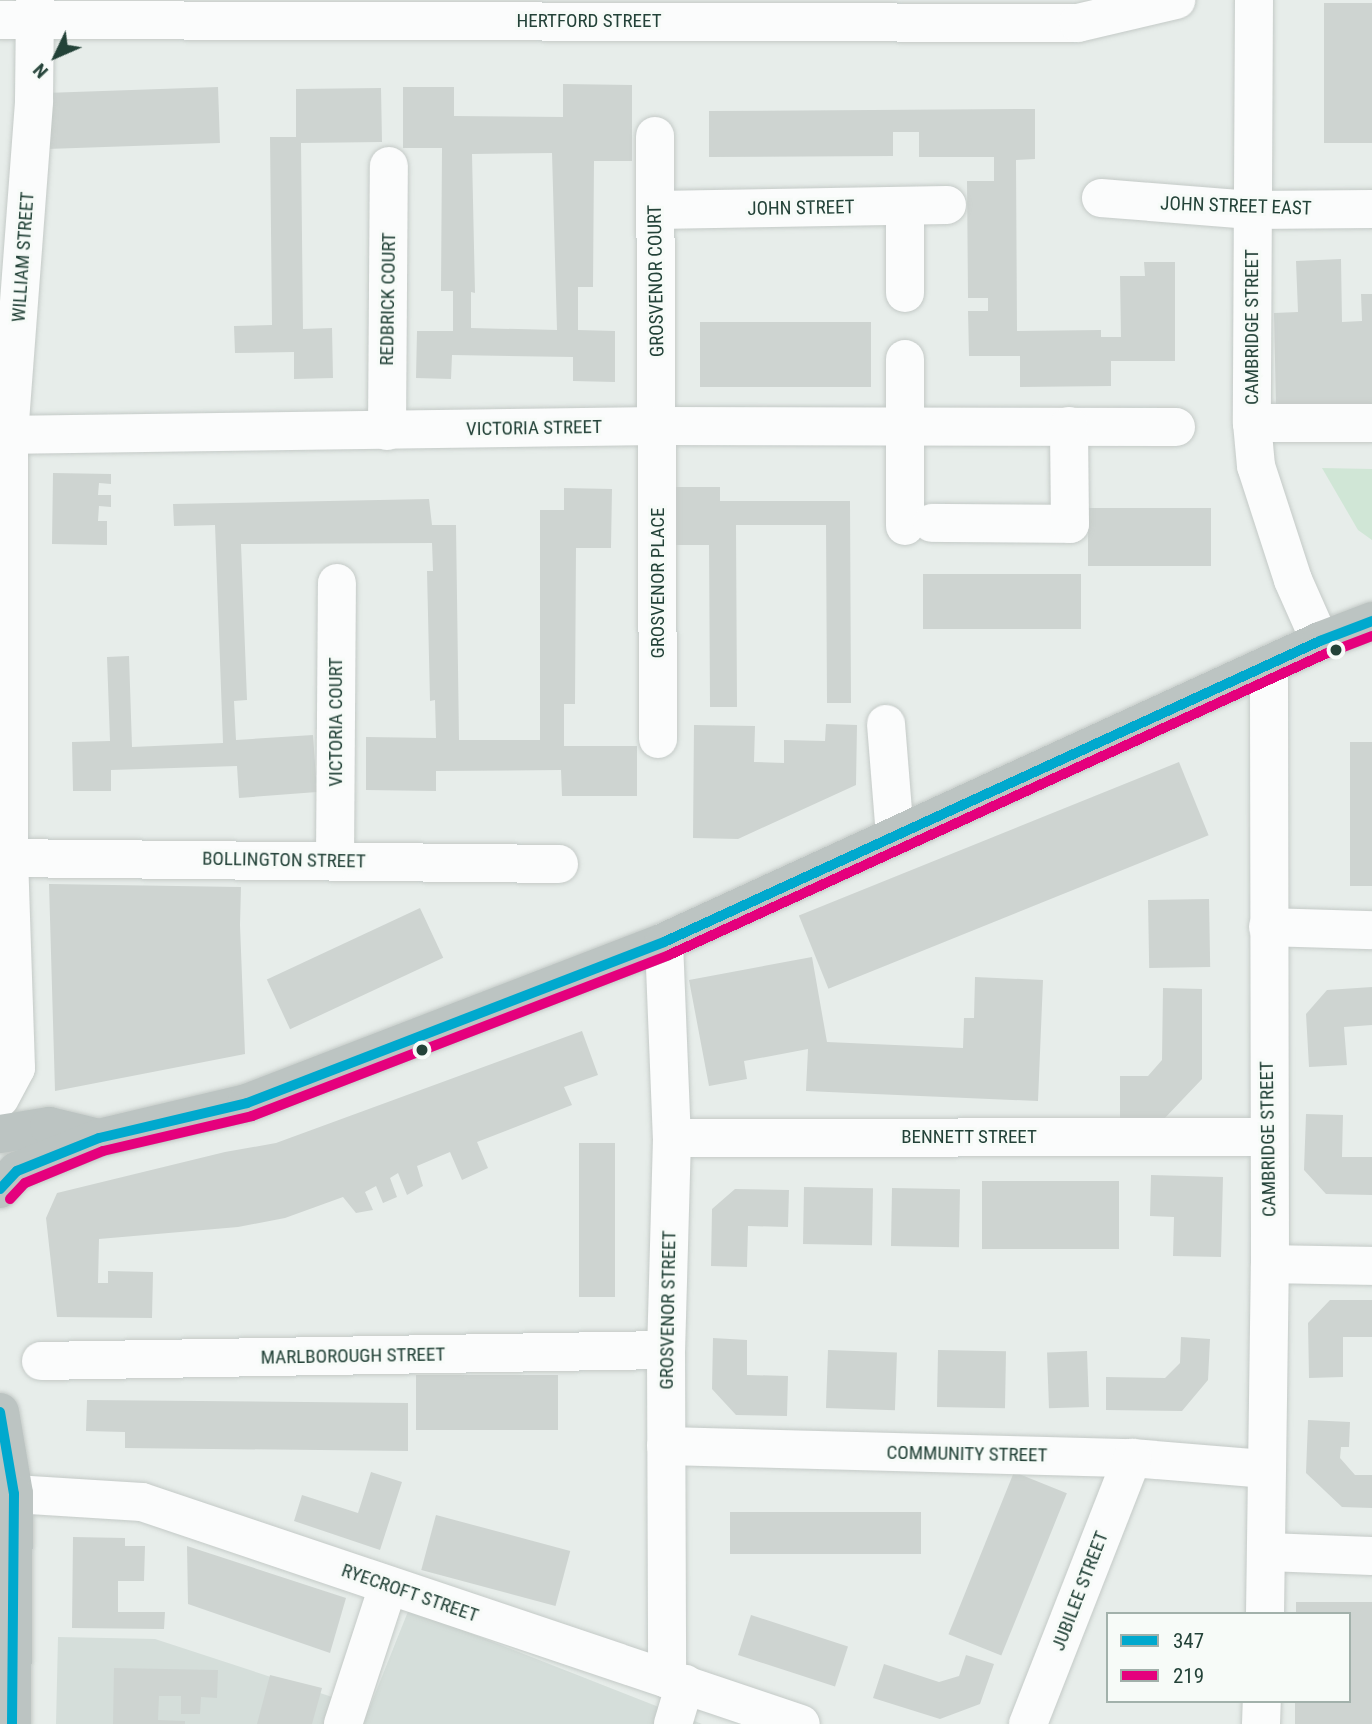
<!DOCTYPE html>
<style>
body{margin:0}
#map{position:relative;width:1372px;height:1724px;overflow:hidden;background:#e7edea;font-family:"Roboto Condensed",sans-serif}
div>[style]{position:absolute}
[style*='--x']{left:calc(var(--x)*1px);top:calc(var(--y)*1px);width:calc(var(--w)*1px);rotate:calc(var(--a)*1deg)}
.built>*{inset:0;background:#d5deda}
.green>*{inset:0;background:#d0e6d6}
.building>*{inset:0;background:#ced4d1;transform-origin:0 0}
.roads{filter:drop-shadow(0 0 2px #c4cac7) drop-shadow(0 0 2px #c4cac7)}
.minor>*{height:38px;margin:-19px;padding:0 19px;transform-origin:19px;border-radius:19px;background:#fbfcfc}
.highway>*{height:38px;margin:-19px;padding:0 19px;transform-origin:19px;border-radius:19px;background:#bcc4c2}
.bus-1>*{height:10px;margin:-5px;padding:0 5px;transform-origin:5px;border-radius:5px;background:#00a9ce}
.bus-2>*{height:10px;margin:-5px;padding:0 5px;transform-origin:5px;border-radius:5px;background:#e5007d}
.dots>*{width:19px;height:19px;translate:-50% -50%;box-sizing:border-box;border:4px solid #f7fbf8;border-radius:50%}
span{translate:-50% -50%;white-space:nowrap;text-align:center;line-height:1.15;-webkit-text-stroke:6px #f7fbf8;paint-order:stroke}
.street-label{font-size:19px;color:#234238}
.legend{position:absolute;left:1106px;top:1612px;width:245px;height:91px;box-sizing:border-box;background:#f7fbf8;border:2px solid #a2b1ab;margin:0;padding:9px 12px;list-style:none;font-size:21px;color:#234238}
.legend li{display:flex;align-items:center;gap:14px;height:35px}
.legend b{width:35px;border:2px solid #a2b1ab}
.north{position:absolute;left:21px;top:21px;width:70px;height:70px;-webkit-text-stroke:5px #f7fbf8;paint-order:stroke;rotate:226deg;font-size:19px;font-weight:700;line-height:28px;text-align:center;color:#234238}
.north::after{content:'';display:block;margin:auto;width:24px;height:32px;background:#234238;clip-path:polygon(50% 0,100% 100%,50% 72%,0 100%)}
</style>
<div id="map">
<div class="built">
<i style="clip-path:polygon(409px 1609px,702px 1724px,56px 1724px,58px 1637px,155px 1639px,369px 1709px)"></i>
</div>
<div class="green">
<i style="clip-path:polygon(1322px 468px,1372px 469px,1372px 540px,1358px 530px)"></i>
</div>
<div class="building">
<i style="left:1324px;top:3px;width:48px;height:140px"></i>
<i style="clip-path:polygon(evenodd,563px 84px,632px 85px,632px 161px,594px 161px,593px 287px,578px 287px,578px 330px,615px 331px,615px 382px,573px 381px,573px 357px,452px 355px,451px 379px,416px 378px,417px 331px,453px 331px,453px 291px,441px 291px,442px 148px,403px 148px,403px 87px,454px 87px,454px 116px,563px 117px,563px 84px,552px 153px,557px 330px,471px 328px,471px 292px,475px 293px,472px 154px,552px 153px)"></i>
<i style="left:218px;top:87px;width:56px;height:173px;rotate:88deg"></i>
<i style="clip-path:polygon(381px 88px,382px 142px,301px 143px,303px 329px,332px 328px,333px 378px,294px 379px,294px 352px,235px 353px,234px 326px,272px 325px,270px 137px,296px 137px,296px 89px)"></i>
<i style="clip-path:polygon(1035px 109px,1035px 159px,1016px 160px,1017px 331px,1101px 330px,1101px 337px,1121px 337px,1120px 276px,1145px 276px,1144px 262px,1175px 262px,1175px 361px,1111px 361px,1111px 386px,1020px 387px,1020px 356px,969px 356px,968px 311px,988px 311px,988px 298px,968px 298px,967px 181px,994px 181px,994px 157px,919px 157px,919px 132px,893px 132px,893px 156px,709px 157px,709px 111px)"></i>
<i style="clip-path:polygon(1341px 259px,1342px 322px,1362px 321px,1361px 294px,1372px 294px,1372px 404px,1276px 407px,1274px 313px,1298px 312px,1296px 261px)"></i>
<i style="left:871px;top:322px;width:65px;height:171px;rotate:90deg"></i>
<i style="clip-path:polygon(53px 473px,111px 474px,111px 484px,99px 483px,98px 495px,111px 495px,111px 507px,99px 506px,98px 521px,107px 521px,107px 545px,52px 544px)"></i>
<i style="clip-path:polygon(670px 487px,720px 487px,720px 501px,850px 501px,851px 703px,827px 703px,826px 525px,736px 525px,737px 707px,710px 707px,709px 545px,670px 545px)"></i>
<i style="clip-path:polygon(564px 488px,612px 489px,611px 548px,576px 548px,575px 704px,564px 704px,564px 746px,637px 746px,637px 796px,562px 796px,561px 770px,436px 771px,436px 791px,366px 790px,366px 737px,436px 738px,435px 700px,430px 701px,427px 571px,433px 571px,432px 543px,241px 544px,247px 700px,234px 701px,236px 740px,313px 735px,317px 792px,239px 798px,237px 766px,111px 770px,111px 791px,73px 791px,72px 742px,110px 741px,107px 657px,129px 656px,132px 747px,223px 743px,215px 525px,174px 526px,173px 504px,429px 499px,432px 525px,456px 525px,459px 740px,540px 740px,540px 510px,564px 510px)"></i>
<i style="left:1211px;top:508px;width:58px;height:123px;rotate:90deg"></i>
<i style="left:923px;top:574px;width:158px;height:55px"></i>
<i style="clip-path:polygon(826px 724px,857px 725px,856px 785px,738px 839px,693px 838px,694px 725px,755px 726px,754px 762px,784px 763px,784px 740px,825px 741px)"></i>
<i style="left:1350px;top:742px;width:22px;height:144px"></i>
<i style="left:1179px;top:762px;width:79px;height:410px;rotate:68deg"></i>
<i style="clip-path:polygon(49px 884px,241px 887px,240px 925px,245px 1054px,55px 1091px)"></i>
<i style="left:1209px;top:899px;width:68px;height:61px;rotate:89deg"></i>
<i style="left:420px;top:908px;width:55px;height:169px;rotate:65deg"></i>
<i style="clip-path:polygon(812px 957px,827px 1042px,963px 1048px,964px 1018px,974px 1018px,975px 977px,1043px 980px,1038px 1101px,806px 1091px,808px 1049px,744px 1061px,747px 1079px,709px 1086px,689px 980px)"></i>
<i style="clip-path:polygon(1372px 987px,1372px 1025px,1344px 1027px,1347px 1065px,1309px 1067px,1306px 1014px,1327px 990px)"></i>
<i style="clip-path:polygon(1163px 988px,1202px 989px,1202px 1079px,1163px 1120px,1120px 1121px,1120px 1076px,1148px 1076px,1162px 1060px)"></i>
<i style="clip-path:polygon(582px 1031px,598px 1075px,564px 1087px,572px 1105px,477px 1142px,488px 1168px,462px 1180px,450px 1152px,417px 1166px,423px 1186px,407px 1195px,398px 1173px,390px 1178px,397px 1197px,383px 1203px,376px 1186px,365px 1192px,373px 1210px,356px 1213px,343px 1197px,285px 1218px,238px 1227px,99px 1239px,98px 1283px,108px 1283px,108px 1271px,153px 1272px,152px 1318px,57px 1317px,46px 1218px,57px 1193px,225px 1152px,276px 1143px)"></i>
<i style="clip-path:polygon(1306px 1114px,1343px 1115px,1342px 1157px,1372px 1157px,1372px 1195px,1326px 1194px,1304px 1170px)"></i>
<i style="left:579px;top:1143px;width:36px;height:154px"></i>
<i style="clip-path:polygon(1151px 1175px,1223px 1177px,1221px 1257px,1173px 1256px,1174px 1217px,1150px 1216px)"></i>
<i style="left:1119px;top:1181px;width:68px;height:137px;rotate:90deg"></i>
<i style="left:804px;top:1187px;width:69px;height:57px;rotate:1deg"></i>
<i style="left:892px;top:1188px;width:68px;height:58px;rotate:1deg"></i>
<i style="clip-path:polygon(735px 1189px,789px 1190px,788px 1227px,748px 1226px,747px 1267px,711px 1266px,712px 1209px)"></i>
<i style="clip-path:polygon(1330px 1300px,1372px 1300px,1372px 1337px,1343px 1337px,1343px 1377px,1309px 1378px,1308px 1323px)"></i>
<i style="clip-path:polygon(1181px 1337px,1210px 1339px,1208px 1380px,1182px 1411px,1106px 1410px,1106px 1377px,1165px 1378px,1180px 1363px)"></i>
<i style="clip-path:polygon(713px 1338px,747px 1340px,747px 1375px,788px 1376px,787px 1416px,736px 1415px,712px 1389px)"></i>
<i style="left:828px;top:1350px;width:69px;height:58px;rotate:2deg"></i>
<i style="left:938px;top:1350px;width:68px;height:57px;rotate:1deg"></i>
<i style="left:1087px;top:1351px;width:56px;height:40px;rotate:88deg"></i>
<i style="left:416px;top:1375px;width:142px;height:55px"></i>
<i style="clip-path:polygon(87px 1400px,408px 1403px,408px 1451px,125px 1448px,125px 1432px,86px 1431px)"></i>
<i style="clip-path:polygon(1308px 1420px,1350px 1422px,1349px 1447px,1341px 1447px,1340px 1458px,1355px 1475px,1372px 1475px,1372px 1508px,1342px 1507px,1306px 1473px)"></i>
<i style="clip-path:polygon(371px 1472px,402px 1482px,380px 1550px,294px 1521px,302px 1495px,358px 1513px)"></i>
<i style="left:1014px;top:1472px;width:57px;height:175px;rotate:22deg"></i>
<i style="left:921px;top:1512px;width:42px;height:191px;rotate:90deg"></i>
<i style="left:436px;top:1515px;width:139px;height:57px;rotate:15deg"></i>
<i style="clip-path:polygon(73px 1537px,125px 1538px,125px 1546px,145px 1546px,144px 1581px,118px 1581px,118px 1612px,165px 1612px,164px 1629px,72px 1628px)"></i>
<i style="clip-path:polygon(187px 1546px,346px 1598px,330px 1653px,188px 1604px)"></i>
<i style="clip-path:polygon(1296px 1602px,1372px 1602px,1372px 1724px,1295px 1724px,1295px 1701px,1349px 1701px,1349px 1614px,1296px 1614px)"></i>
<i style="left:751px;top:1615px;width:102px;height:42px;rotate:18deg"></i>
<i style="clip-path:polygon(966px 1655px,994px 1664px,980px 1704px,940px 1719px,873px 1698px,884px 1664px,939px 1682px,959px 1676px)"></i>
<i style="clip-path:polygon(114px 1668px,218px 1670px,217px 1698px,201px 1697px,200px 1714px,181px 1714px,181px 1696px,159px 1696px,158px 1720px,185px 1721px,185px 1724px,113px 1724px)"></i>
<i style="clip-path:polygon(270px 1675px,322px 1688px,312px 1724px,257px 1724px)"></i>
</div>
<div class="roads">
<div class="minor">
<i style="--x:1254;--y:0;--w:423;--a:90.3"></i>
<i style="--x:1252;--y:423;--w:43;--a:84.7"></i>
<i style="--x:1256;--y:466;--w:120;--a:72"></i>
<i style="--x:1293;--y:580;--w:67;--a:66.1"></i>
<i style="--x:0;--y:20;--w:1078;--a:0.16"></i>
<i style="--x:1078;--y:23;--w:101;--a:-13.2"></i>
<i style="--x:655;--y:136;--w:603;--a:89.71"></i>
<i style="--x:1101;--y:198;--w:150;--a:4.6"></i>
<i style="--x:1251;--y:210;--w:121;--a:-0.5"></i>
<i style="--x:656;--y:210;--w:291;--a:-1"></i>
<i style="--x:905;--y:293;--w:87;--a:-90"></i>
<i style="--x:905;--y:359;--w:167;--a:90"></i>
<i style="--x:1252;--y:423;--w:120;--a:0"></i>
<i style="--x:387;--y:431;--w:265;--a:-89.6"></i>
<i style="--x:0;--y:435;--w:657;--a:-0.78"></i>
<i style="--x:657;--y:426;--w:519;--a:0.11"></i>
<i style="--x:932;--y:523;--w:138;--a:0.4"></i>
<i style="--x:1070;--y:524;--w:98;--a:-90.6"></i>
<i style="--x:886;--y:724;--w:111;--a:85.4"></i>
<i style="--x:0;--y:858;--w:559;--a:0.61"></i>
<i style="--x:335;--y:860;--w:277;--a:-89.6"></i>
<i style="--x:1268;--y:927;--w:104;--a:1.7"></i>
<i style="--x:664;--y:942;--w:196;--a:87.7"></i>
<i style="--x:672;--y:1138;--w:212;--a:91.6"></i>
<i style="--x:666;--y:1350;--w:329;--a:89.8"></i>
<i style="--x:0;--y:1098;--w:34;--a:-62"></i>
<i style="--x:16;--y:1068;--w:212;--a:-91.9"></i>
<i style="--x:9;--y:856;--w:421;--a:-90"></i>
<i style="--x:9;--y:435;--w:335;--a:-85.7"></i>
<i style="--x:34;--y:101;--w:101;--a:-89.4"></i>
<i style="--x:672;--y:1138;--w:595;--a:-0.1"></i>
<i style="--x:1270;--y:1264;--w:102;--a:1.1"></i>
<i style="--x:41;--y:1361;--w:625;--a:-1.01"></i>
<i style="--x:666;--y:1446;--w:466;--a:1.5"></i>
<i style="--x:1132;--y:1458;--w:135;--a:4.7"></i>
<i style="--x:14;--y:1494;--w:128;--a:3.6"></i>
<i style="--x:142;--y:1502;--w:695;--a:18.62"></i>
<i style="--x:1267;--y:1552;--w:105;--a:2.2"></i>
<i style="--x:1265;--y:1614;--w:350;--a:-89.2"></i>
<i style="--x:1270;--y:1264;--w:599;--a:-90.1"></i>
<i style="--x:343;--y:1724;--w:145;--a:-71.9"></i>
<i style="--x:673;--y:1724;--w:42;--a:-73.3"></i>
<i style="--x:1028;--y:1724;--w:286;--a:-68.6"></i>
<i style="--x:1261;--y:1724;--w:23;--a:-88"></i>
</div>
<div class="highway">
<i style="--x:0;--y:1134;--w:50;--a:-9.3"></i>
<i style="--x:49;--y:1126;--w:51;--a:13.5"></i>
<i style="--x:0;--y:1189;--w:25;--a:-47"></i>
<i style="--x:17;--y:1171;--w:88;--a:-21.9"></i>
<i style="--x:99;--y:1138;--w:152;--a:-13.3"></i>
<i style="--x:247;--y:1103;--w:447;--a:-21.1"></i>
<i style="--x:664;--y:942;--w:722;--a:-24.65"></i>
<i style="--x:1320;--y:641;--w:56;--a:-21"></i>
<i style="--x:0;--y:1412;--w:83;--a:80.3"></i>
<i style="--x:14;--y:1494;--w:230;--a:90.5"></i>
</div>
</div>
<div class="bus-1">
<i style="--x:0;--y:1189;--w:25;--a:-47"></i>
<i style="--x:17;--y:1171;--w:88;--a:-21.9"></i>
<i style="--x:99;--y:1138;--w:152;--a:-13.3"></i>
<i style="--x:247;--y:1103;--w:447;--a:-21.1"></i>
<i style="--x:664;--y:942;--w:722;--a:-24.65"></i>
<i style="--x:1320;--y:641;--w:56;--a:-21"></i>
<i style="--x:0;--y:1412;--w:83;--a:80.3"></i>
<i style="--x:14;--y:1494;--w:230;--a:90.5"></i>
</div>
<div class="bus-2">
<i style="--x:10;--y:1199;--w:22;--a:-47"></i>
<i style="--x:25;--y:1183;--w:84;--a:-22.3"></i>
<i style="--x:103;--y:1151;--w:153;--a:-13.2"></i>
<i style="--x:252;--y:1116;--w:447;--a:-21.1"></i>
<i style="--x:669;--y:955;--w:722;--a:-24.65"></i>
<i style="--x:1325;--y:654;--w:50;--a:-21"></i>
</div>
<div class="dots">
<i style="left:1336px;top:650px;background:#234238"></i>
<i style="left:422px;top:1050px;background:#234238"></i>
</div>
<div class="street-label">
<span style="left:589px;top:21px">HERTFORD STREET</span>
<span style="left:1236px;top:206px;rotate:2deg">JOHN STREET EAST</span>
<span style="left:801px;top:208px;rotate:-1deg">JOHN STREET</span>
<span style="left:23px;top:257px;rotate:-86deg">WILLIAM STREET</span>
<span style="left:656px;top:281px;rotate:-91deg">GROSVENOR COURT</span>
<span style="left:388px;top:299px;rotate:-89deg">REDBRICK COURT</span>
<span style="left:1252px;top:327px;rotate:-90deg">CAMBRIDGE STREET</span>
<span style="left:534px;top:428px;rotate:-1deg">VICTORIA STREET</span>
<span style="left:658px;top:583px;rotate:-90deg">GROSVENOR PLACE</span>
<span style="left:336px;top:722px;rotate:-90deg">VICTORIA COURT</span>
<span style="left:284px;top:860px;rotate:1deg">BOLLINGTON STREET</span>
<span style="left:969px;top:1137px">BENNETT STREET</span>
<span style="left:1268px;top:1139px;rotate:-91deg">CAMBRIDGE STREET</span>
<span style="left:668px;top:1310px;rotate:-89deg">GROSVENOR STREET</span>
<span style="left:353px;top:1356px;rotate:-1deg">MARLBOROUGH STREET</span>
<span style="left:967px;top:1454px;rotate:1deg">COMMUNITY STREET</span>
<span style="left:1080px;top:1591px;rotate:-69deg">JUBILEE STREET</span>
<span style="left:410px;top:1593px;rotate:19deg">RYECROFT STREET</span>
</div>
<ul class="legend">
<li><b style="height:9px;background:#00a9ce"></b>347</li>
<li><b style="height:9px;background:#e5007d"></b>219</li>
</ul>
<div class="north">N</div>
</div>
